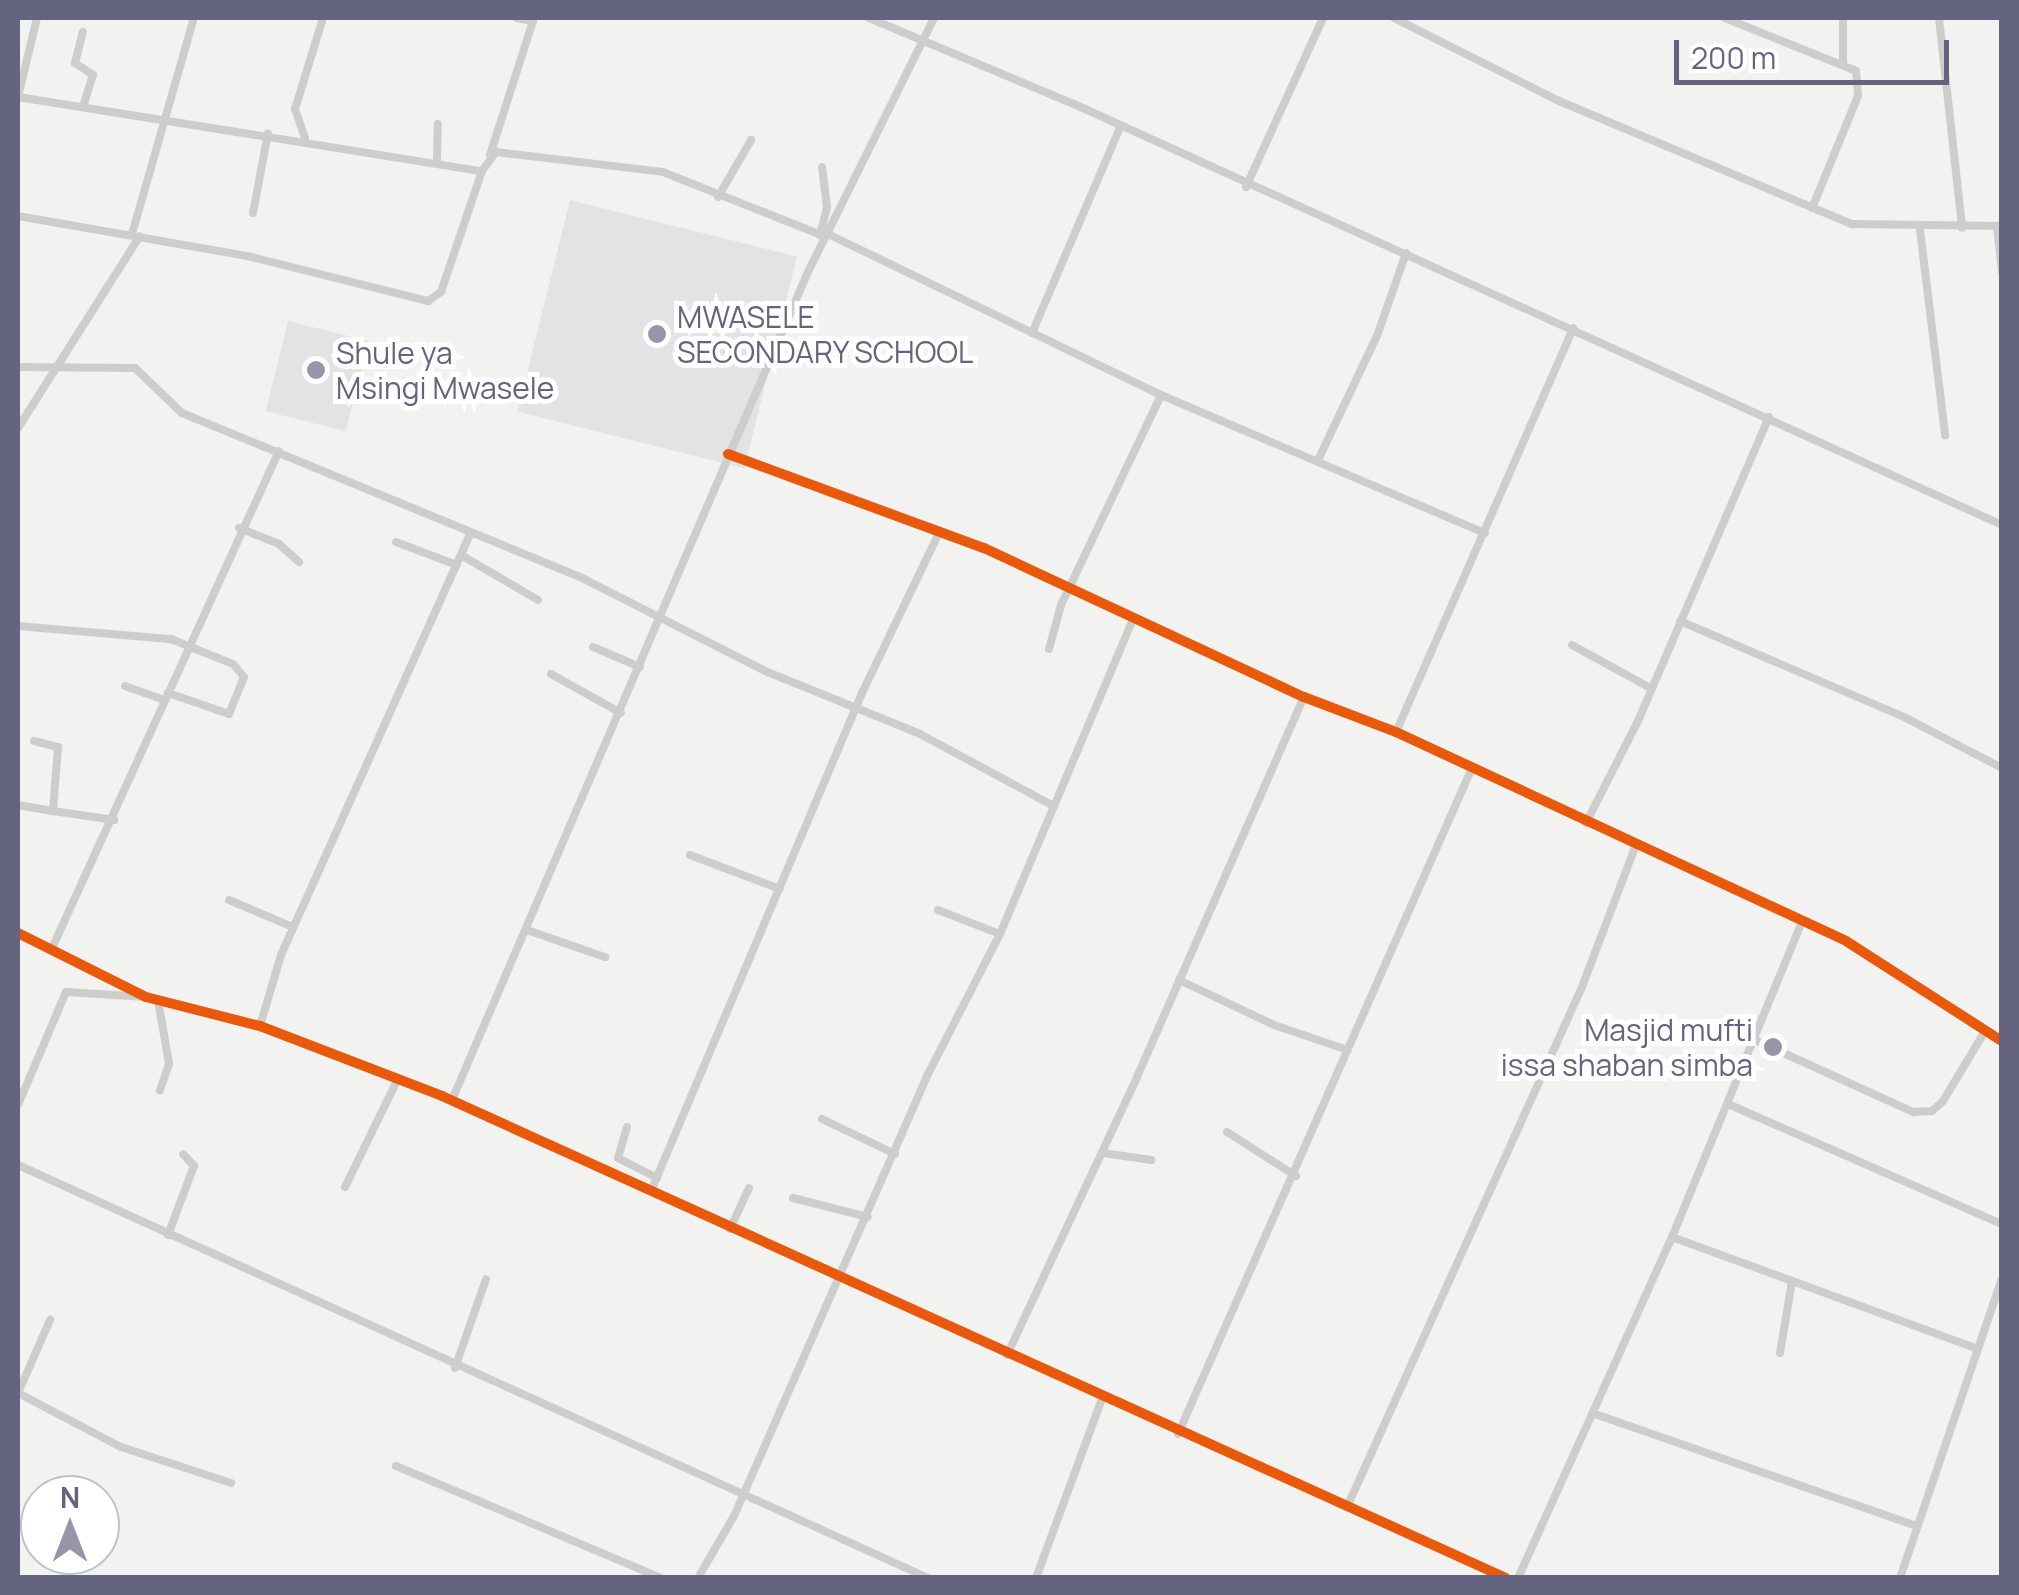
<!DOCTYPE html>
<style>
body{margin:0}
#map{position:relative;width:2019px;height:1595px;overflow:hidden;background:#f2f3f1;font-family:Manrope,sans-serif}
div>[style]{position:absolute}
[style*='--x']{left:calc(var(--x)*1px);top:calc(var(--y)*1px);width:calc(var(--w)*1px);rotate:calc(var(--a)*1deg)}
.built>*{inset:0;background:#e2e3e4;transform-origin:0 0}
.street>*{height:8px;margin:-4px;padding:0 4px;transform-origin:4px;border-radius:4px;background:#cdcdce}
.cycleway>*{height:10px;margin:-5px;padding:0 5px;transform-origin:5px;border-radius:5px;background:#e8590c}
.dots>*{width:28px;height:28px;translate:-50% -50%;box-sizing:border-box;border:5px solid #fff;border-radius:50%}
span{translate:-50% -50%;white-space:nowrap;text-align:center;line-height:1.15;-webkit-text-stroke:10px #fff;paint-order:stroke}
.poi-label{font-size:30px;color:#656480}
.left{translate:0 -50%;text-align:left}
.right{translate:-100% -50%;text-align:right}
.frame{position:absolute;inset:0;border:20px solid #656480;pointer-events:none}
.north{position:absolute;left:20px;top:1475px;width:100px;height:100px;box-sizing:border-box;background:#fff;border:2px solid #c1c1cc;border-radius:50%;rotate:0deg;font-size:28px;font-weight:700;line-height:40px;text-align:center;color:#656480}
.north::after{content:'';display:block;margin:auto;width:35px;height:45px;background:#9696a8;clip-path:polygon(50% 0,100% 100%,50% 72%,0 100%)}
.scale{position:absolute;left:1674px;top:40px;width:275px;height:45px;box-sizing:border-box;border:5px solid #656480;border-top:0;padding-left:12px;font-size:30px;line-height:35px;white-space:nowrap;color:#656480;-webkit-text-stroke:8px #fff;paint-order:stroke}
</style>
<div id="map">
<div class="built">
<i style="left:570px;top:200px;width:234px;height:218px;rotate:14deg"></i>
<i style="left:288px;top:321px;width:83px;height:93px;rotate:14deg"></i>
</div>
<div class="street">
<i style="--x:517;--y:18;--w:16;--a:11"></i>
<i style="--x:869;--y:18;--w:222;--a:22.8"></i>
<i style="--x:1074;--y:104;--w:1019;--a:24.4"></i>
<i style="--x:1394;--y:18;--w:185;--a:26.7"></i>
<i style="--x:1559;--y:101;--w:318;--a:22.8"></i>
<i style="--x:1852;--y:224;--w:150;--a:0.8"></i>
<i style="--x:1725;--y:18;--w:141;--a:22"></i>
<i style="--x:1856;--y:71;--w:25;--a:85"></i>
<i style="--x:1858;--y:96;--w:121;--a:112.3"></i>
<i style="--x:1843;--y:18;--w:46;--a:90"></i>
<i style="--x:1939;--y:18;--w:211;--a:83.7"></i>
<i style="--x:18;--y:97;--w:470;--a:9.1"></i>
<i style="--x:18;--y:97;--w:81;--a:-76.5"></i>
<i style="--x:83;--y:107;--w:34;--a:-73"></i>
<i style="--x:93;--y:75;--w:22;--a:-146"></i>
<i style="--x:75;--y:63;--w:32;--a:-76"></i>
<i style="--x:305;--y:138;--w:31;--a:-109"></i>
<i style="--x:295;--y:109;--w:95;--a:-72.9"></i>
<i style="--x:490;--y:155;--w:144;--a:-72.2"></i>
<i style="--x:437;--y:163;--w:39;--a:-89"></i>
<i style="--x:1246;--y:187;--w:186;--a:-65.5"></i>
<i style="--x:718;--y:197;--w:66;--a:-59.9"></i>
<i style="--x:253;--y:213;--w:81;--a:-79.4"></i>
<i style="--x:18;--y:216;--w:232;--a:9.9"></i>
<i style="--x:247;--y:256;--w:187;--a:14"></i>
<i style="--x:428;--y:301;--w:16;--a:-35"></i>
<i style="--x:441;--y:292;--w:128;--a:-71.3"></i>
<i style="--x:482;--y:171;--w:24;--a:-54"></i>
<i style="--x:496;--y:152;--w:168;--a:6.8"></i>
<i style="--x:663;--y:172;--w:175;--a:21.7"></i>
<i style="--x:1997;--y:226;--w:46;--a:83.8"></i>
<i style="--x:1920;--y:230;--w:207;--a:83"></i>
<i style="--x:132;--y:234;--w:225;--a:-74"></i>
<i style="--x:828;--y:234;--w:370;--a:25.8"></i>
<i style="--x:1161;--y:395;--w:352;--a:23.1"></i>
<i style="--x:820;--y:235;--w:29;--a:-76"></i>
<i style="--x:827;--y:207;--w:40;--a:-97.1"></i>
<i style="--x:1032;--y:333;--w:223;--a:-66.8"></i>
<i style="--x:18;--y:367;--w:117;--a:0.5"></i>
<i style="--x:135;--y:368;--w:65;--a:43.8"></i>
<i style="--x:182;--y:413;--w:435;--a:22.4"></i>
<i style="--x:584;--y:579;--w:203;--a:26.9"></i>
<i style="--x:765;--y:671;--w:167;--a:22.1"></i>
<i style="--x:920;--y:734;--w:148;--a:28.3"></i>
<i style="--x:18;--y:428;--w:227;--a:-57.6"></i>
<i style="--x:728;--y:454;--w:273;--a:20.2"></i>
<i style="--x:984;--y:548;--w:353;--a:25"></i>
<i style="--x:1304;--y:697;--w:98;--a:20.8"></i>
<i style="--x:1396;--y:732;--w:496;--a:24.9"></i>
<i style="--x:1846;--y:941;--w:185;--a:32.7"></i>
<i style="--x:1319;--y:458;--w:135;--a:-64.6"></i>
<i style="--x:1377;--y:336;--w:88;--a:-70.7"></i>
<i style="--x:239;--y:528;--w:43;--a:21.8"></i>
<i style="--x:279;--y:544;--w:27;--a:42"></i>
<i style="--x:396;--y:542;--w:65;--a:20.7"></i>
<i style="--x:461;--y:555;--w:89;--a:30.3"></i>
<i style="--x:1680;--y:621;--w:246;--a:23.2"></i>
<i style="--x:1906;--y:718;--w:108;--a:27.5"></i>
<i style="--x:18;--y:626;--w:154;--a:4.9"></i>
<i style="--x:171;--y:639;--w:67;--a:22"></i>
<i style="--x:233;--y:664;--w:17;--a:50"></i>
<i style="--x:244;--y:677;--w:40;--a:112"></i>
<i style="--x:229;--y:714;--w:65;--a:-161"></i>
<i style="--x:1572;--y:645;--w:91;--a:28.8"></i>
<i style="--x:593;--y:647;--w:51;--a:23.1"></i>
<i style="--x:1049;--y:649;--w:46;--a:-74.7"></i>
<i style="--x:1061;--y:605;--w:233;--a:-64.5"></i>
<i style="--x:551;--y:674;--w:80;--a:29.1"></i>
<i style="--x:125;--y:686;--w:41;--a:19.7"></i>
<i style="--x:1396;--y:732;--w:441;--a:-66.3"></i>
<i style="--x:34;--y:741;--w:25;--a:14"></i>
<i style="--x:58;--y:747;--w:64;--a:94.5"></i>
<i style="--x:53;--y:811;--w:62;--a:8.4"></i>
<i style="--x:18;--y:805;--w:36;--a:10"></i>
<i style="--x:1586;--y:823;--w:114;--a:-63"></i>
<i style="--x:1638;--y:721;--w:331;--a:-66.7"></i>
<i style="--x:690;--y:855;--w:96;--a:20.7"></i>
<i style="--x:229;--y:900;--w:69;--a:22.9"></i>
<i style="--x:938;--y:910;--w:66;--a:21.2"></i>
<i style="--x:527;--y:930;--w:83;--a:19.1"></i>
<i style="--x:18;--y:933;--w:143;--a:26.6"></i>
<i style="--x:146;--y:997;--w:118;--a:14.3"></i>
<i style="--x:260;--y:1026;--w:195;--a:21"></i>
<i style="--x:442;--y:1096;--w:1168;--a:24.37"></i>
<i style="--x:53;--y:946;--w:544;--a:-65.46"></i>
<i style="--x:1179;--y:980;--w:105;--a:25.3"></i>
<i style="--x:1274;--y:1025;--w:78;--a:18.7"></i>
<i style="--x:158;--y:1000;--w:65;--a:80.2"></i>
<i style="--x:169;--y:1064;--w:28;--a:109"></i>
<i style="--x:260;--y:1026;--w:74;--a:-73.5"></i>
<i style="--x:281;--y:955;--w:461;--a:-65.8"></i>
<i style="--x:1755;--y:1040;--w:174;--a:24.5"></i>
<i style="--x:1913;--y:1112;--w:19;--a:-3"></i>
<i style="--x:1932;--y:1111;--w:15;--a:-42"></i>
<i style="--x:1943;--y:1101;--w:82;--a:-59"></i>
<i style="--x:452;--y:1100;--w:899;--a:-66.74"></i>
<i style="--x:807;--y:274;--w:286;--a:-63.6"></i>
<i style="--x:1728;--y:1104;--w:299;--a:23.7"></i>
<i style="--x:18;--y:1105;--w:123;--a:-67"></i>
<i style="--x:66;--y:992;--w:80;--a:3.6"></i>
<i style="--x:822;--y:1119;--w:81;--a:25.6"></i>
<i style="--x:627;--y:1127;--w:32;--a:106"></i>
<i style="--x:618;--y:1158;--w:44;--a:27.1"></i>
<i style="--x:1227;--y:1132;--w:82;--a:32.5"></i>
<i style="--x:1103;--y:1153;--w:49;--a:8.3"></i>
<i style="--x:18;--y:1165;--w:999;--a:24.41"></i>
<i style="--x:345;--y:1187;--w:118;--a:-63.9"></i>
<i style="--x:651;--y:1191;--w:541;--a:-67.04"></i>
<i style="--x:862;--y:693;--w:180;--a:-64.3"></i>
<i style="--x:793;--y:1198;--w:77;--a:14.2"></i>
<i style="--x:730;--y:1229;--w:45;--a:-65.1"></i>
<i style="--x:168;--y:1235;--w:74;--a:-69.4"></i>
<i style="--x:194;--y:1166;--w:16;--a:-133"></i>
<i style="--x:1672;--y:1237;--w:323;--a:20.1"></i>
<i style="--x:1780;--y:1353;--w:73;--a:-80.5"></i>
<i style="--x:1007;--y:1355;--w:307;--a:-64.9"></i>
<i style="--x:1137;--y:1077;--w:415;--a:-66.3"></i>
<i style="--x:455;--y:1368;--w:94;--a:-70.8"></i>
<i style="--x:18;--y:1393;--w:116;--a:27.7"></i>
<i style="--x:121;--y:1447;--w:116;--a:18.1"></i>
<i style="--x:18;--y:1393;--w:80;--a:-66.3"></i>
<i style="--x:1595;--y:1414;--w:340;--a:19.2"></i>
<i style="--x:1178;--y:1434;--w:726;--a:-66.19"></i>
<i style="--x:396;--y:1466;--w:288;--a:22.9"></i>
<i style="--x:1347;--y:1507;--w:571;--a:-65.68"></i>
<i style="--x:1582;--y:987;--w:152;--a:-69.2"></i>
<i style="--x:698;--y:1578;--w:72;--a:-59.9"></i>
<i style="--x:734;--y:1516;--w:480;--a:-66.3"></i>
<i style="--x:927;--y:1076;--w:160;--a:-62.8"></i>
<i style="--x:1000;--y:934;--w:342;--a:-67.1"></i>
<i style="--x:1036;--y:1578;--w:191;--a:-69.8"></i>
<i style="--x:1518;--y:1578;--w:369;--a:-65.7"></i>
<i style="--x:1670;--y:1242;--w:348;--a:-67.6"></i>
<i style="--x:1900;--y:1578;--w:316;--a:-71.2"></i>
</div>
<div class="cycleway">
<i style="--x:728;--y:454;--w:273;--a:20.2"></i>
<i style="--x:984;--y:548;--w:353;--a:25"></i>
<i style="--x:1304;--y:697;--w:98;--a:20.8"></i>
<i style="--x:1396;--y:732;--w:496;--a:24.9"></i>
<i style="--x:1846;--y:941;--w:185;--a:32.7"></i>
<i style="--x:18;--y:933;--w:143;--a:26.6"></i>
<i style="--x:146;--y:997;--w:118;--a:14.3"></i>
<i style="--x:260;--y:1026;--w:195;--a:21"></i>
<i style="--x:442;--y:1096;--w:1168;--a:24.37"></i>
</div>
<div class="dots">
<i style="left:657px;top:334px;background:#9696a8"></i>
<i style="left:316px;top:370px;background:#9696a8"></i>
<i style="left:1773px;top:1047px;background:#9696a8"></i>
</div>
<div class="poi-label">
<span class="left" style="left:677px;top:334px">MWASELE<br>SECONDARY SCHOOL</span>
<span class="left" style="left:336px;top:370px">Shule ya<br>Msingi Mwasele</span>
<span class="right" style="left:1753px;top:1047px">Masjid mufti<br>issa shaban simba</span>
</div>
<div class="frame"></div>
<div class="north">N</div>
<div class="scale">200 m</div>
</div>
